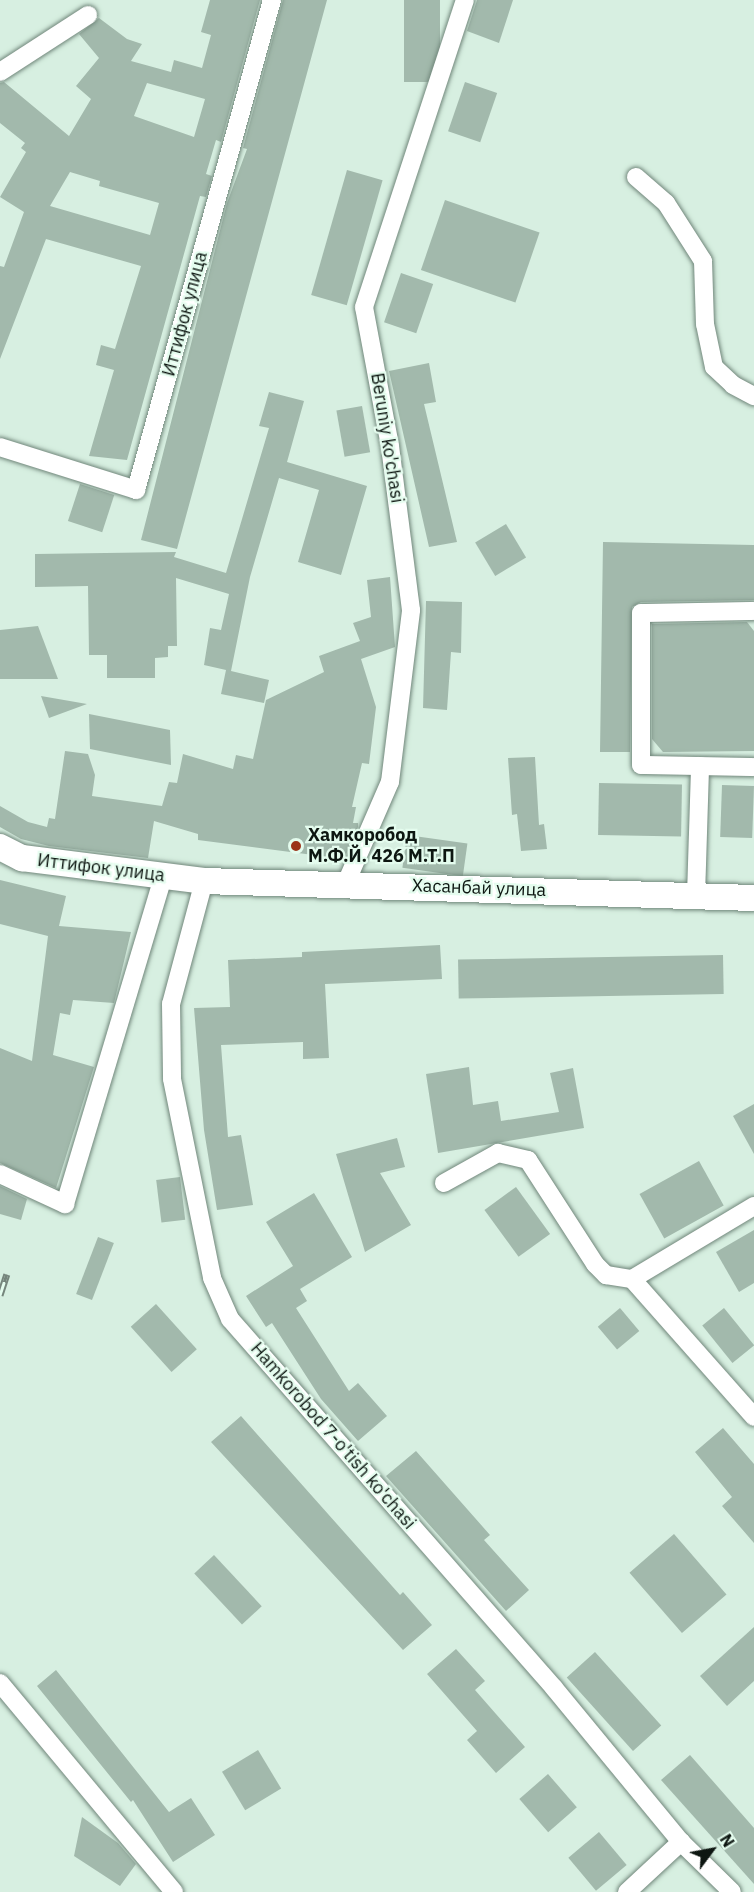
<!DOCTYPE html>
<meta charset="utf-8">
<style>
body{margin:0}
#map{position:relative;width:754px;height:1892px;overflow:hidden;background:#d7efe1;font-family:"IBM Plex Sans",sans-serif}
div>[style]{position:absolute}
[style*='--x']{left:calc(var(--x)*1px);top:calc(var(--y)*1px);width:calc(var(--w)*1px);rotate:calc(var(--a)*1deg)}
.building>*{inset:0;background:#a2b9ac;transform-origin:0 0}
.roads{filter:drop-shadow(0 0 2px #70867a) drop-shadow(0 0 2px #70867a)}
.street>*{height:18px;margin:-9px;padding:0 9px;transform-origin:9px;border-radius:9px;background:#fff}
.secondary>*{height:26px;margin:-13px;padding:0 13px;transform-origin:13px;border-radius:13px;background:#fff}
.rail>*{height:7px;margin-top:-3.5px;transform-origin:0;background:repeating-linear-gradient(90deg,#e4fcee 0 14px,#75857c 0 28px);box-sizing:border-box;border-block:2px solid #75857c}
.dots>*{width:16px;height:16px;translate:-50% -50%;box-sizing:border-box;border:3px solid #e4fcee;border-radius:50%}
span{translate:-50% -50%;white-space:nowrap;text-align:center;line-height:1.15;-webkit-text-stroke:4.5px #e4fcee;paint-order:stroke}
.street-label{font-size:18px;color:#0d1611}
.poi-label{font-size:18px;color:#0d1611;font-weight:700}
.left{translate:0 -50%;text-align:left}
.north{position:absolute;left:682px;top:1820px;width:60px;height:60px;-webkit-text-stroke:4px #e4fcee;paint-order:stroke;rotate:58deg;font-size:16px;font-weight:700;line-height:24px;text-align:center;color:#0d1611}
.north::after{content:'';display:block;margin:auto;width:21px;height:27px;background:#0d1611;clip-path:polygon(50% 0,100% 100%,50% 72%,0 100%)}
</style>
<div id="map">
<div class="building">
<i style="clip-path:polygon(evenodd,210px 0,260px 0,221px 142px,216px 140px,206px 174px,212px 176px,206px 197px,200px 196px,127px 460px,89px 456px,114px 370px,96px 365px,101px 345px,115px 349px,141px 266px,46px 239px,0 359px,0 266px,4px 267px,24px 212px,0 197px,26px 152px,21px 148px,25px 143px,0 123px,0 83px,4px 82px,69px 136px,91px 99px,76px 86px,99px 58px,79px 34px,99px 18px,127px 39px,142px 44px,131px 61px,171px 72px,174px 60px,202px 68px,211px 35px,201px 32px,210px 0,147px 83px,205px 99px,194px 137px,134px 116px,147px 83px,210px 0,70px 172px,100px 181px,99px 186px,159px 203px,150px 235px,50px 206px,70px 172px)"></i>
<i style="clip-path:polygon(283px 0,327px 0,177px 549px,141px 540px,227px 203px,247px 149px,243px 148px)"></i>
<i style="left:404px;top:0;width:36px;height:82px"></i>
<i style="clip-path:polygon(477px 0,513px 0,499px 43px,467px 31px)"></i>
<i style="left:465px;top:82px;width:34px;height:52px;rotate:19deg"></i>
<i style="left:347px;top:170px;width:37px;height:130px;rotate:16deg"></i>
<i style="left:445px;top:200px;width:100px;height:74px;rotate:19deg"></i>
<i style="left:401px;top:273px;width:34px;height:52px;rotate:19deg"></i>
<i style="clip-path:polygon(429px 363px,436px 402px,424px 404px,457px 542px,429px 547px,389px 371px)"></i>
<i style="clip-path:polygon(269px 392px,304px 401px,287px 462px,367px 486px,341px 575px,298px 562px,319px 490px,279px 478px,250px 577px,231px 671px,269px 680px,264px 703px,221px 694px,226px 670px,204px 665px,210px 628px,221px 630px,229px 594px,176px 578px,177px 646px,168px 646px,168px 657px,155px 658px,155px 678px,107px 678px,107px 655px,89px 655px,88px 586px,35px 587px,35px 554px,176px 552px,174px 557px,226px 573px,269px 428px,259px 426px)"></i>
<i style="left:362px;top:406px;width:47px;height:26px;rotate:80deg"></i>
<i style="left:80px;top:484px;width:36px;height:39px;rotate:18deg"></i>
<i style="left:506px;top:524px;width:39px;height:36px;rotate:59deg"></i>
<i style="clip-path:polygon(603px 542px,754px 545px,754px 600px,641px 602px,632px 607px,630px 752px,600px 752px)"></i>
<i style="clip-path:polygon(390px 577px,395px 647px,361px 659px,376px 707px,369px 764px,362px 763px,352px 807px,356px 807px,353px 823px,358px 823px,358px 827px,344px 859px,198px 840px,198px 834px,154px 821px,148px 858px,49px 846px,21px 839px,0 827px,0 806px,28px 822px,47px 827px,49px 818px,55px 819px,65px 751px,88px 754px,95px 775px,92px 796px,162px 806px,169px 782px,177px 783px,183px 754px,233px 769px,236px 755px,253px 759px,266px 700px,324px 672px,319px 656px,360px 641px,353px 623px,371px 617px,367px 580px)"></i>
<i style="clip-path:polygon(426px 601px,462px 602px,461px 653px,451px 652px,447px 710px,423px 708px)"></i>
<i style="clip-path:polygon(747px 622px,754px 631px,754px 751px,663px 752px,652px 739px,652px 624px)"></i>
<i style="clip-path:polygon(38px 626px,58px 679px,0 679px,0 630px)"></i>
<i style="clip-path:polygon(41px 696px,87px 704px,49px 718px)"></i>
<i style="clip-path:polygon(89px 714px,170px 730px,171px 765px,90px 749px)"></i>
<i style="clip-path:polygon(535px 757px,539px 825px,544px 824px,547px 849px,521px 851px,517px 814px,512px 815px,508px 758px)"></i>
<i style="left:599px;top:783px;width:83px;height:52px;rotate:1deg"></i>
<i style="left:722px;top:785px;width:32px;height:52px;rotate:2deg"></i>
<i style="left:407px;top:835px;width:61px;height:33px;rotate:8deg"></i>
<i style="clip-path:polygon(0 880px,66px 896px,59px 926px,131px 932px,114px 1003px,73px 1000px,70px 1015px,60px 1013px,53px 1055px,94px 1067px,56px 1188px,0 1163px,0 1048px,32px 1061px,48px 936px,0 924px)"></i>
<i style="clip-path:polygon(440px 945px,442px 979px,325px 984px,329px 1058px,303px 1059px,303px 1042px,221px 1045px,228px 1137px,241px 1135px,253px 1205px,217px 1210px,204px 1130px,194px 1008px,230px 1007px,228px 960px,302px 957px,302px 952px)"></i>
<i style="left:723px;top:955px;width:39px;height:265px;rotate:89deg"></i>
<i style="clip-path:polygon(469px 1067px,473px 1105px,498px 1101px,501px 1121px,559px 1112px,550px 1073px,573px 1068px,584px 1128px,438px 1153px,426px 1074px)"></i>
<i style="clip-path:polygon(754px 1104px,754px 1154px,733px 1116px)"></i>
<i style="clip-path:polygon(397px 1138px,405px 1167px,380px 1173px,411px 1225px,365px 1252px,336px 1154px)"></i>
<i style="left:699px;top:1161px;width:51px;height:68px;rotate:61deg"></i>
<i style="left:180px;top:1177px;width:43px;height:24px;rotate:83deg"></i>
<i style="clip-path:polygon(0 1186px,27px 1199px,21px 1220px,0 1214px)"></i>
<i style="left:516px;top:1187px;width:58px;height:39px;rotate:54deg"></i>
<i style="clip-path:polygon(314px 1193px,352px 1257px,300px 1289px,307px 1301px,296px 1308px,349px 1391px,358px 1383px,387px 1416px,358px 1441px,321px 1399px,272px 1323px,266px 1327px,246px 1296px,293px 1266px,266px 1222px)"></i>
<i style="clip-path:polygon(754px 1230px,754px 1283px,739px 1292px,716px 1252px)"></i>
<i style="left:98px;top:1237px;width:17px;height:61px;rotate:21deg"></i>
<i style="left:156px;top:1304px;width:61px;height:34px;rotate:48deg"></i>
<i style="left:620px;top:1308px;width:30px;height:29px;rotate:50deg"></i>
<i style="left:724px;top:1308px;width:48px;height:28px;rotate:51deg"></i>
<i style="clip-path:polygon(241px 1416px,400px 1595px,403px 1592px,432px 1625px,403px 1650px,211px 1442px)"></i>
<i style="clip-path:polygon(723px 1428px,754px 1464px,754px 1543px,722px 1506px,732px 1497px,695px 1452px)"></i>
<i style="clip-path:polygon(416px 1451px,490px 1535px,484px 1540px,529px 1590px,506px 1611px,386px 1476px)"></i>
<i style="left:674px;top:1534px;width:80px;height:59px;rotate:49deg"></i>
<i style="left:214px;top:1555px;width:70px;height:27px;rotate:47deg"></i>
<i style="clip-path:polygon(754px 1627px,754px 1681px,727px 1706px,700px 1676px)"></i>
<i style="clip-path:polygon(456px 1649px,485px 1681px,475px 1690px,525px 1747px,496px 1773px,467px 1740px,477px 1731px,427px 1674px)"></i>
<i style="left:595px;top:1652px;width:99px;height:38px;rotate:48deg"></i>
<i style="clip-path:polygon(56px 1670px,169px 1812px,191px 1798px,215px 1835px,173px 1862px,133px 1800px,131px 1802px,37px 1686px)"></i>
<i style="left:258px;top:1750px;width:45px;height:42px;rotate:59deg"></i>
<i style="clip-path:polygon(690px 1755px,754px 1828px,754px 1884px,661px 1780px)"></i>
<i style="left:548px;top:1774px;width:44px;height:38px;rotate:49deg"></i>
<i style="clip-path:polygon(82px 1817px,118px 1843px,136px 1864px,120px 1886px,74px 1856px)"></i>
<i style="left:599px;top:1832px;width:43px;height:40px;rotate:50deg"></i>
</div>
<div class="roads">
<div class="street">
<i style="--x:0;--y:72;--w:105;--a:-32.9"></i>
<i style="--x:636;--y:177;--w:40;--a:41"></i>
<i style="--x:666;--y:203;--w:69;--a:57.5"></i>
<i style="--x:703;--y:261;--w:63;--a:88.2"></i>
<i style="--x:705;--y:324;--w:44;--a:78.2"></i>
<i style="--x:714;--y:367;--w:26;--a:43"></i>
<i style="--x:733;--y:385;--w:24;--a:28"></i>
<i style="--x:0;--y:447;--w:143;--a:17.5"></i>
<i style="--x:136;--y:490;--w:509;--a:-74.49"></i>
<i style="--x:754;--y:611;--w:113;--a:179"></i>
<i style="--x:641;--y:613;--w:152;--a:90"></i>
<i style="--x:641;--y:765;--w:113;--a:1"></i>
<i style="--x:204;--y:881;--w:127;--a:105"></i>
<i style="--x:171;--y:1004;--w:75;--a:89.2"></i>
<i style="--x:172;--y:1079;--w:203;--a:78.6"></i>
<i style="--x:212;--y:1278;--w:45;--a:66.3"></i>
<i style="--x:230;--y:1319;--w:491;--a:48.7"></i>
<i style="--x:554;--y:1688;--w:200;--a:50.5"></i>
<i style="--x:681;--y:1842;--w:71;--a:44.4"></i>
<i style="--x:346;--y:883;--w:110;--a:-66.5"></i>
<i style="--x:390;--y:782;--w:173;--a:-83"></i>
<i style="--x:411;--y:610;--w:165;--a:-97.3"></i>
<i style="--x:390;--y:446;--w:141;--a:-100.6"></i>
<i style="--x:364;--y:307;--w:323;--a:-71.8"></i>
<i style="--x:696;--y:896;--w:130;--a:-88.2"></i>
<i style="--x:0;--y:1174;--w:72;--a:24.8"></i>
<i style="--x:65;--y:1204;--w:341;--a:-73.3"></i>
<i style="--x:444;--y:1183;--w:62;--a:-29.1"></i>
<i style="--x:498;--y:1153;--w:31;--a:13"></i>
<i style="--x:528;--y:1160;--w:124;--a:57.2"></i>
<i style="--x:595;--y:1264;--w:16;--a:45"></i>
<i style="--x:606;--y:1275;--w:26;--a:9"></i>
<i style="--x:754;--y:1206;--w:142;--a:149.1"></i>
<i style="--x:632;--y:1279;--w:184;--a:48.5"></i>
<i style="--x:0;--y:1683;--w:272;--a:50.2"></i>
<i style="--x:627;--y:1892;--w:74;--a:-42.8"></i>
</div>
<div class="secondary">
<i style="--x:0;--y:847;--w:25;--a:27"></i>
<i style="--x:22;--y:858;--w:183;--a:7.2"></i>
<i style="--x:204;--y:881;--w:550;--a:1.77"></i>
</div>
</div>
<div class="rail">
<i style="--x:0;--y:1295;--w:22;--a:-72"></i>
</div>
<div class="dots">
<i style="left:296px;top:846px;background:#9b3319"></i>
</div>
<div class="street-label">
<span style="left:185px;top:314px;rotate:-75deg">Иттифок улица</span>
<span style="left:387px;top:438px;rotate:81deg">Beruniy ko'chasi</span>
<span style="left:101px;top:868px;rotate:7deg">Иттифок улица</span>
<span style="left:479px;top:888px;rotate:2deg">Хасанбай улица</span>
<span style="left:333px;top:1436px;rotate:49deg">Hamkorobod 7-o'tish ko'chasi</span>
</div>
<div class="poi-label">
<span class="left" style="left:308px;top:846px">Хамкоробод<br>М.Ф.Й. 426 М.Т.П</span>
</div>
<div class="north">N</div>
</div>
